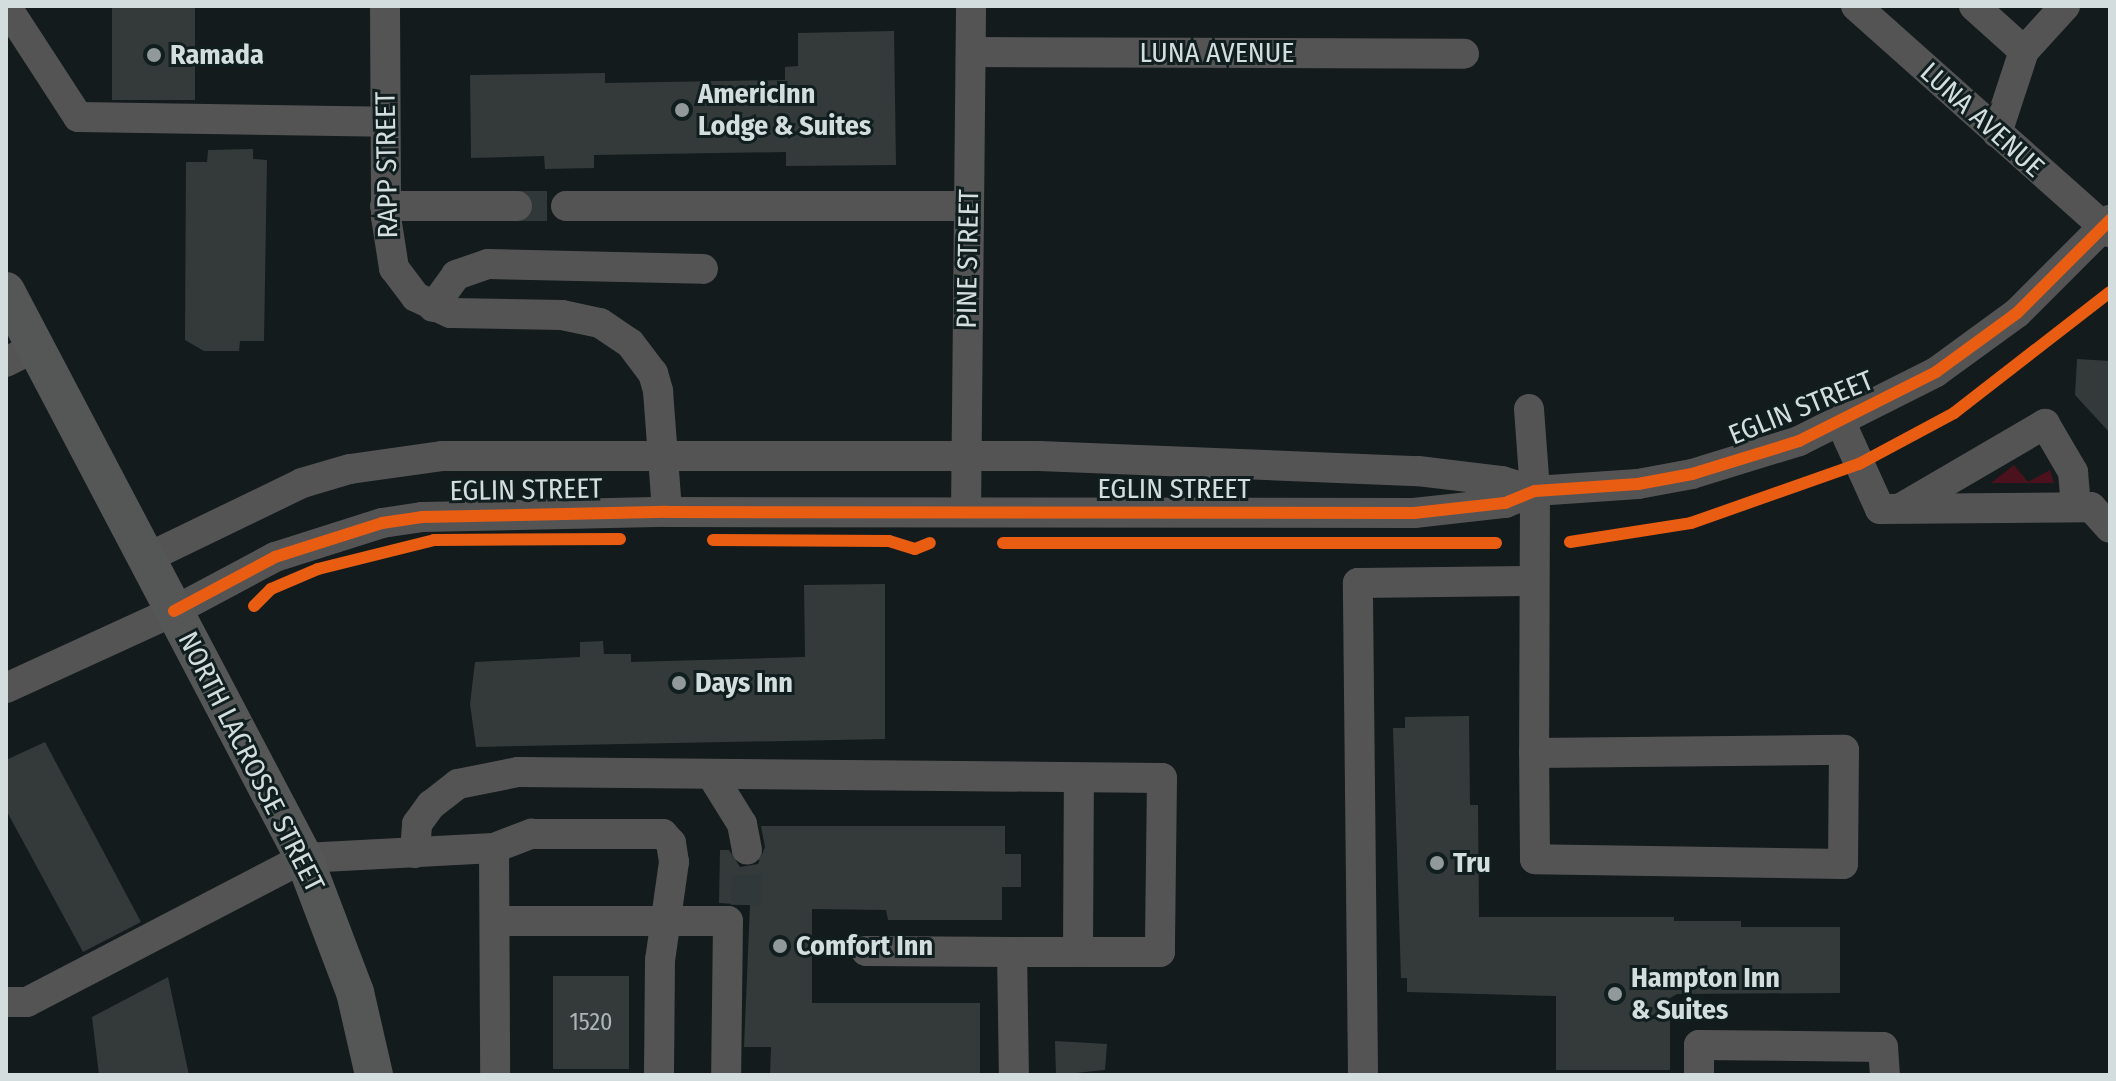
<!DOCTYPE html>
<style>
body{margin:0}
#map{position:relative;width:2116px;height:1081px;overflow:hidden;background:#141b1c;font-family:"Fira Sans Condensed",sans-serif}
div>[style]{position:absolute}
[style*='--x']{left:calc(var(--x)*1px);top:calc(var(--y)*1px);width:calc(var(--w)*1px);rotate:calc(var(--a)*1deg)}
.green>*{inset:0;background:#4b121d}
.building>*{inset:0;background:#343a3a;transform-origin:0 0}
.minor-tunnel>*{height:30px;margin-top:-15px;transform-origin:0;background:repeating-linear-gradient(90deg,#313839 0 30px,transparent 0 45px)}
.minor>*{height:30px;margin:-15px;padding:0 15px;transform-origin:15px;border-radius:15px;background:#555455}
.major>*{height:38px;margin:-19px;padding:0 19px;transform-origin:19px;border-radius:19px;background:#555656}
.cycleway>*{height:12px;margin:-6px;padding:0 6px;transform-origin:6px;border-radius:6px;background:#e95d12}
.dots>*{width:22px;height:22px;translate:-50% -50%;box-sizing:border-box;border:4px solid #101e1f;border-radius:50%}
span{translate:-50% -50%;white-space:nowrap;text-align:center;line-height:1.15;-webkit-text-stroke:6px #101e1f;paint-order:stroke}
.number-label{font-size:24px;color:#acb4b5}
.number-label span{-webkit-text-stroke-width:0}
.street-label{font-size:28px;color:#d4ddde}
.poi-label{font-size:28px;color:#d4ddde;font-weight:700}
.left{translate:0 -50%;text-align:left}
.frame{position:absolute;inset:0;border:8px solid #d4ddde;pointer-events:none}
</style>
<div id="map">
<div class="green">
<i style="clip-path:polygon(2014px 465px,2028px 482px,2050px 470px,2054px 483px,1991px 483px)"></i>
</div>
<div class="building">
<i style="left:112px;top:6px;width:83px;height:94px"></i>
<i style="clip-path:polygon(894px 31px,896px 165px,786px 166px,786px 152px,594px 155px,594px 168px,545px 169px,544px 156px,471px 158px,470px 75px,605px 73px,605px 83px,785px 80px,785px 67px,798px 66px,798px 33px)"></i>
<i style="clip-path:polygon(253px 149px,253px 159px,267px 160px,264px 341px,240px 341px,239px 351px,204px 351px,185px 340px,186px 162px,207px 162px,208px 150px)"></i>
<i style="clip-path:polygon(2077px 359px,2110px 361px,2110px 433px,2075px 395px)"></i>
<i style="clip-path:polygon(885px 584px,885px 739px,476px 747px,470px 704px,475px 662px,580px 657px,580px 642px,603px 641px,604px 654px,631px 654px,631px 662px,805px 657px,804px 585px)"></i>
<i style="clip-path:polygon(1469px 716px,1470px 805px,1478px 805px,1479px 917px,1674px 917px,1674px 921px,1741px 921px,1741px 927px,1840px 927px,1840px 993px,1677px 994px,1670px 998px,1670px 1070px,1556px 1070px,1556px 996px,1407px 992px,1407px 978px,1401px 978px,1393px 728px,1405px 728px,1405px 717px)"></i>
<i style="clip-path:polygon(45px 742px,141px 922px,83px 952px,6px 810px,6px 760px)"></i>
<i style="clip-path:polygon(761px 826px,1005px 826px,1005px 854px,1021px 854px,1021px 887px,1002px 887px,1002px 920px,888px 920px,886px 910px,812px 909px,812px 1003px,980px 1003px,980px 1075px,770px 1075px,771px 1047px,744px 1047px,750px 905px,719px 903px,720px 850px,729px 850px,740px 867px,758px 864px,765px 847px)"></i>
<i style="left:553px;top:976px;width:76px;height:93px"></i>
<i style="clip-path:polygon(168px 977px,189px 1075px,99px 1075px,92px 1017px)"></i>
<i style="clip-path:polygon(1055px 1041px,1107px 1044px,1105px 1070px,1056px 1075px)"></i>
</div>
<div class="minor-tunnel">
<i style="--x:517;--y:206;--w:49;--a:0"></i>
<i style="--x:746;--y:905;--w:55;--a:-89"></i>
</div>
<div class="minor">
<i style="--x:6;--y:6;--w:132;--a:57"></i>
<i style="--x:78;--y:117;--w:307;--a:0.9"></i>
<i style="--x:385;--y:6;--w:211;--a:89.7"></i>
<i style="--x:386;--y:217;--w:52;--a:81.1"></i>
<i style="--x:394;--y:268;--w:36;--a:53"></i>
<i style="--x:416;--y:297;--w:38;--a:25"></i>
<i style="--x:451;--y:313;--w:111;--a:1"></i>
<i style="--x:562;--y:315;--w:39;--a:12"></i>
<i style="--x:600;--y:323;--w:36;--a:34"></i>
<i style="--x:630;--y:343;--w:38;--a:53"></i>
<i style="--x:653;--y:373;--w:19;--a:74"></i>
<i style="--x:658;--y:391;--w:121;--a:85.7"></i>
<i style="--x:1856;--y:6;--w:340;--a:41.7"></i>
<i style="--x:1974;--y:6;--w:67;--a:42"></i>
<i style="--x:2024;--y:51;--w:61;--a:-47.7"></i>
<i style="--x:971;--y:52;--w:493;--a:0.2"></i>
<i style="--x:1997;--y:133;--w:86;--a:-71.8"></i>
<i style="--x:385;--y:206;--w:132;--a:0"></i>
<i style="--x:566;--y:206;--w:403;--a:0"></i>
<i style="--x:433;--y:307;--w:39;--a:-54"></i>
<i style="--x:456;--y:275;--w:34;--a:-19"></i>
<i style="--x:488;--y:264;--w:215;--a:1.3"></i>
<i style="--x:6;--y:362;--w:33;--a:-27"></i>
<i style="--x:1529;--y:409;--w:82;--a:85.8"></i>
<i style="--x:1535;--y:491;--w:262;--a:90.2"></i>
<i style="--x:1534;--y:753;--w:310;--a:-0.6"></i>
<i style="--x:1844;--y:750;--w:114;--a:90.5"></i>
<i style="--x:1843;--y:864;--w:308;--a:-179.1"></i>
<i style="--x:1535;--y:859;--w:106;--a:-90.5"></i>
<i style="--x:1841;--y:423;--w:94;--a:65.6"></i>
<i style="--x:1880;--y:509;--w:211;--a:-0.5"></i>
<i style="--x:2091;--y:507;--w:28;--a:48"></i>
<i style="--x:1901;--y:508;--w:167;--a:-30.3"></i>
<i style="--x:2045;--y:424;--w:56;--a:59.7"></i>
<i style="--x:2073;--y:472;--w:35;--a:85"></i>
<i style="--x:966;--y:512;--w:506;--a:-89.43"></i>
<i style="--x:145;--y:559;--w:174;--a:-25.8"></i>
<i style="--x:302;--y:483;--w:50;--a:-16.3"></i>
<i style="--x:350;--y:469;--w:94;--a:-8"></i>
<i style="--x:443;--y:456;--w:596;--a:0"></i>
<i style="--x:1039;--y:456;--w:379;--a:2.3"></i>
<i style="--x:1418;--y:471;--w:85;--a:6.8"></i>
<i style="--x:1502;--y:481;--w:34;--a:17"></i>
<i style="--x:6;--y:688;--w:185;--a:-24.6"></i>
<i style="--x:174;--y:611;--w:115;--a:-28.1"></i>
<i style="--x:275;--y:557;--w:112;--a:-17.6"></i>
<i style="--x:382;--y:523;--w:40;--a:-8.5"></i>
<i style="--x:422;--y:517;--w:245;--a:-1.2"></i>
<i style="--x:667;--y:512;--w:747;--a:0.08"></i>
<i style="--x:1414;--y:513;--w:92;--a:-6.3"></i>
<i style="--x:1505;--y:503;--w:32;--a:-22"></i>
<i style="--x:1535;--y:491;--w:103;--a:-3.9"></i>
<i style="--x:1638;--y:484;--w:55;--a:-10.5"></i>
<i style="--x:1692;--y:474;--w:112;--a:-17.1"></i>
<i style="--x:1799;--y:441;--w:153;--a:-26.7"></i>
<i style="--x:1936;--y:372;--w:100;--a:-36.1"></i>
<i style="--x:2017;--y:313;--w:132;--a:-45"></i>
<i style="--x:711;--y:774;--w:59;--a:58.2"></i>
<i style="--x:742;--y:824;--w:26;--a:79"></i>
<i style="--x:494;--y:848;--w:227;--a:89.7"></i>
<i style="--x:415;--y:853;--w:29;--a:-86"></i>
<i style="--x:417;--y:824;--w:24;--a:-54"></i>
<i style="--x:431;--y:805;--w:34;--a:-38"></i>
<i style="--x:458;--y:784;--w:61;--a:-11.3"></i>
<i style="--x:518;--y:772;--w:644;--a:0.53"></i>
<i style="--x:1162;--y:778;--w:174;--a:90.7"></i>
<i style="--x:1160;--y:952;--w:148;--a:180"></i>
<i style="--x:495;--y:921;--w:233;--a:0"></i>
<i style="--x:728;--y:921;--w:154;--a:90.7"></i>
<i style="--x:866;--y:951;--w:146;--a:0.4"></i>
<i style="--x:1012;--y:952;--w:123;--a:89.1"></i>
<i style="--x:1078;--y:952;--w:174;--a:-89.7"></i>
<i style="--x:6;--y:1002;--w:21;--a:0"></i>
<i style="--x:27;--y:1002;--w:312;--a:-27.5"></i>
<i style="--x:304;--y:858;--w:190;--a:-3"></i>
<i style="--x:494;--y:848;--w:40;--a:-21"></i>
<i style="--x:531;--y:834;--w:132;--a:0"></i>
<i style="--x:663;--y:834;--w:12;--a:48"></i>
<i style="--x:671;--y:843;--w:19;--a:81"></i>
<i style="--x:674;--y:862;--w:99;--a:98.1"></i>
<i style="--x:660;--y:960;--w:115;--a:90.5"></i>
<i style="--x:1363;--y:1075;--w:492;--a:-90.6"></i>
<i style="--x:1358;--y:583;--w:173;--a:-0.7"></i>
<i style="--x:1699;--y:1075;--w:30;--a:-90"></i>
<i style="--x:1699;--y:1045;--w:184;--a:0.6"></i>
<i style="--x:1883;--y:1047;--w:28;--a:86"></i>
</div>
<div class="major">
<i style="--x:6;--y:291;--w:641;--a:62.27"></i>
<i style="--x:304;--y:858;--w:143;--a:69.2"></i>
<i style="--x:355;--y:992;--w:85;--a:77.1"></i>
</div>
<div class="cycleway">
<i style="--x:713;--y:540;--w:176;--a:0.3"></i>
<i style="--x:889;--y:541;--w:27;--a:17"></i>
<i style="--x:915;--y:549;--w:16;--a:-22"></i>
<i style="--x:1570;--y:542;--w:122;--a:-8.9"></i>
<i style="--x:1691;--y:523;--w:178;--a:-19.4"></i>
<i style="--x:1859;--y:464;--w:108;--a:-28.2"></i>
<i style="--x:1954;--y:413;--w:197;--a:-37.8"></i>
<i style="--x:1003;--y:543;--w:493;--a:0"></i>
<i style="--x:254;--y:606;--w:24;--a:-45"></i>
<i style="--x:271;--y:589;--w:51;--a:-23.1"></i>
<i style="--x:318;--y:569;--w:120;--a:-14"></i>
<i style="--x:434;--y:540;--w:186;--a:-0.3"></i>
<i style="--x:174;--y:611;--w:115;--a:-28.1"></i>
<i style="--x:275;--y:557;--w:112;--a:-17.6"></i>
<i style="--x:382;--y:523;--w:40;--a:-8.5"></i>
<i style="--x:422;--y:517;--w:245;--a:-1.2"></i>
<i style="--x:667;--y:512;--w:747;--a:0.08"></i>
<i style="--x:1414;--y:513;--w:92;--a:-6.3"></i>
<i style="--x:1505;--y:503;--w:32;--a:-22"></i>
<i style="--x:1535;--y:491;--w:103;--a:-3.9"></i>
<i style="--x:1638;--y:484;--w:55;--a:-10.5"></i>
<i style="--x:1692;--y:474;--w:112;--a:-17.1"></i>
<i style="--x:1799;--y:441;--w:153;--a:-26.7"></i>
<i style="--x:1936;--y:372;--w:100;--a:-36.1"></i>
<i style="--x:2017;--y:313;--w:132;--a:-45"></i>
</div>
<div class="dots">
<i style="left:154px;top:55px;background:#91999a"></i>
<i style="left:682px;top:110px;background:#91999a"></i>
<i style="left:679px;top:683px;background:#91999a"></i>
<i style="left:1437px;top:863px;background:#91999a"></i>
<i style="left:780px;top:946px;background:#91999a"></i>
<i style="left:1615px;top:994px;background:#91999a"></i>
</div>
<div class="number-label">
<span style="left:591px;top:1023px">1520</span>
</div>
<div class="street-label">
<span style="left:1217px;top:53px">LUNA AVENUE</span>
<span style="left:1982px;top:120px;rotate:42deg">LUNA AVENUE</span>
<span style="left:387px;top:165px;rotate:-91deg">RAPP STREET</span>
<span style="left:968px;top:259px;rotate:-89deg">PINE STREET</span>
<span style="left:1801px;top:408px;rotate:-22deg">EGLIN STREET</span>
<span style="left:1174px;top:489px">EGLIN STREET</span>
<span style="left:526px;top:490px;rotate:-1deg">EGLIN STREET</span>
<span style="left:251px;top:762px;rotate:63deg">NORTH LACROSSE STREET</span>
</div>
<div class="poi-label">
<span class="left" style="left:170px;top:55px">Ramada</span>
<span class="left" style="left:698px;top:110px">AmericInn<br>Lodge &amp; Suites</span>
<span class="left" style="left:695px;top:683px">Days Inn</span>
<span class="left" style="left:1453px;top:863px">Tru</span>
<span class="left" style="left:796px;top:946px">Comfort Inn</span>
<span class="left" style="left:1631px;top:994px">Hampton Inn<br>&amp; Suites</span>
</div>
<div class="frame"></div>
</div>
